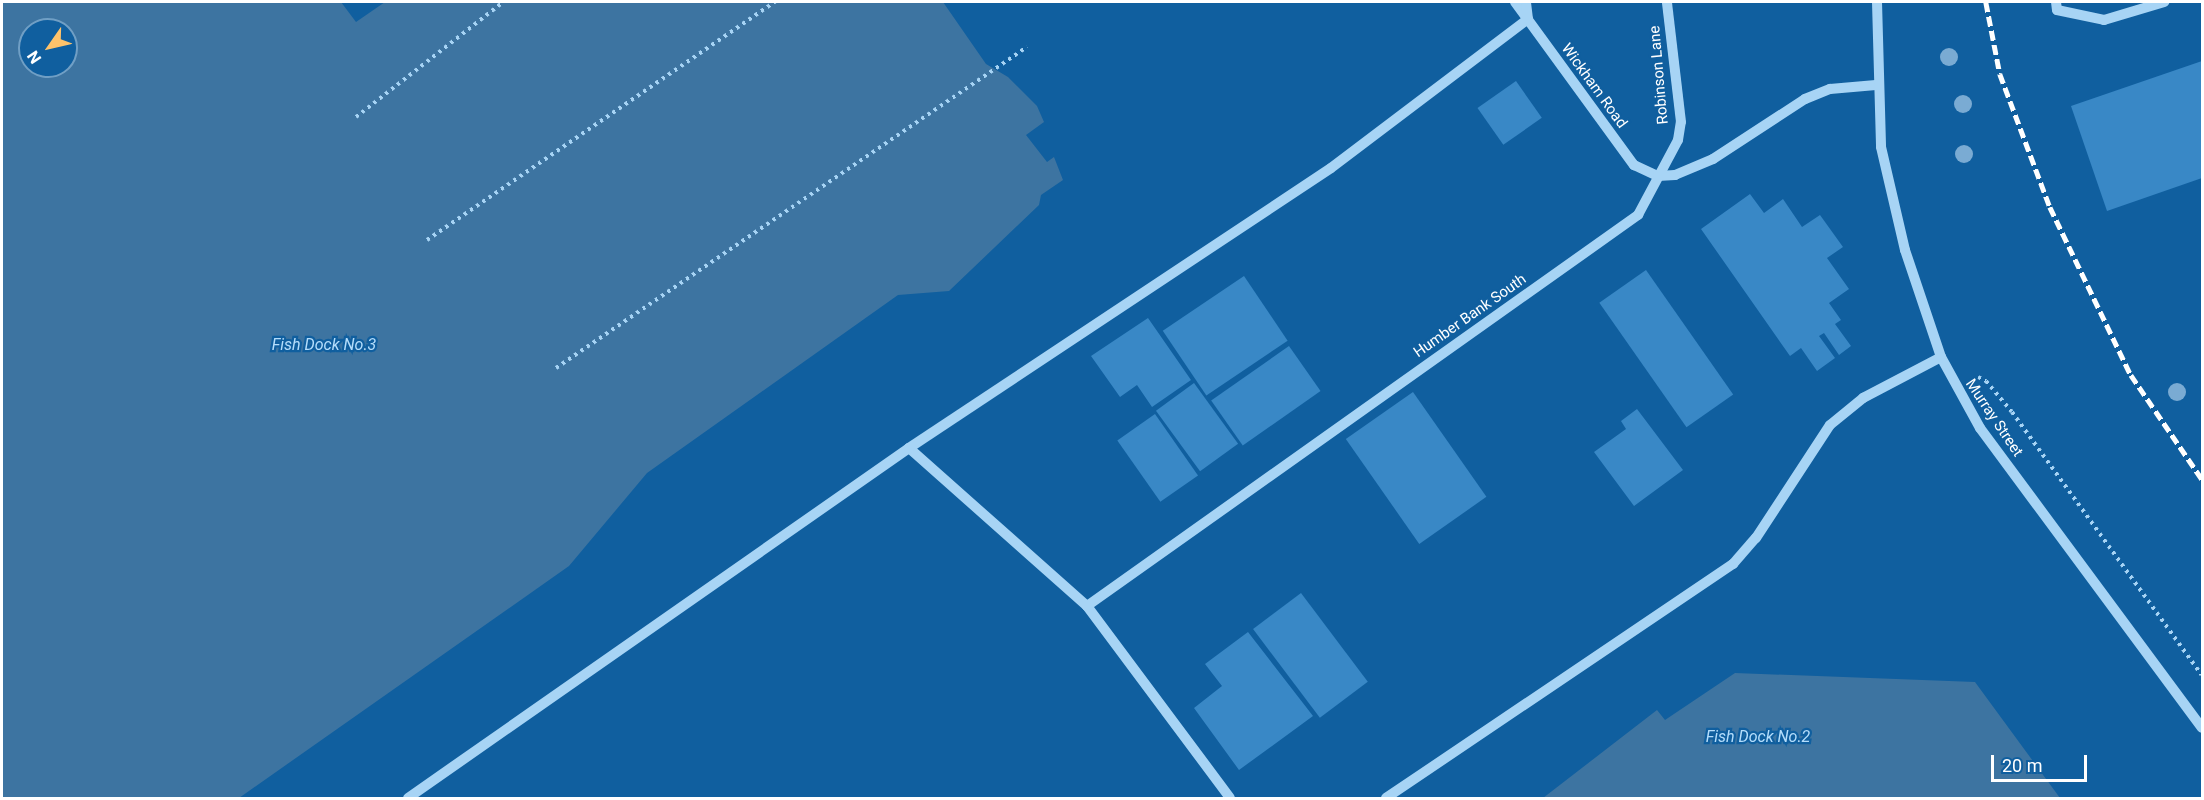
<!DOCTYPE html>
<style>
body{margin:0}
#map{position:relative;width:2204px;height:800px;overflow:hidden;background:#105f9f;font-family:Roboto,sans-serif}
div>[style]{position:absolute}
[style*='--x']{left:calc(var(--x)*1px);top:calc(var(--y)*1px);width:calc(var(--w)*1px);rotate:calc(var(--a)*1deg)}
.water>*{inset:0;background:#3d74a1}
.building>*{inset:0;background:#3988c6;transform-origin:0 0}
.path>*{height:4px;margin-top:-2px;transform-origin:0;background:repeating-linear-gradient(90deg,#a7d4f5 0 3px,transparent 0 7.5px)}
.minor>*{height:10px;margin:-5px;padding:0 5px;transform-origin:5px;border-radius:5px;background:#a7d4f5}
.rail>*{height:4.5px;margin-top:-2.25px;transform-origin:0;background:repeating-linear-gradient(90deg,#fff 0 10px,transparent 0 14.5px)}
.trees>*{width:18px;height:18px;margin:-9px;border-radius:50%;background:#7aabd3}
span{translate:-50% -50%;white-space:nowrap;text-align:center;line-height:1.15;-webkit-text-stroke:4.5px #105f9f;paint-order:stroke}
.street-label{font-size:15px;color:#fff}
.water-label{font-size:16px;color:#b4ddfb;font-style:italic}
.frame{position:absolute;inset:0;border:3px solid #fff;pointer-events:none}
.north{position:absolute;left:18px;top:18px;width:60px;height:60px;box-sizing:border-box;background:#105f9f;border:2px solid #709fc5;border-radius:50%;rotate:236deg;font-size:16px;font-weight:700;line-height:24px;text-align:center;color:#fff}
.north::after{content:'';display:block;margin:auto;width:21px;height:27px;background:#ffc36b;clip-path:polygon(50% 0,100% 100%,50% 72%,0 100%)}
.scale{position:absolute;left:1991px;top:755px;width:96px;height:27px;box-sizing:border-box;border:3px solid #fff;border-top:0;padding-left:8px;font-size:18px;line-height:21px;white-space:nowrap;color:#fff;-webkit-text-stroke:4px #105f9f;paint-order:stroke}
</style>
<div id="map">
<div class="water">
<i style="clip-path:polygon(evenodd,2px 2px,341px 2px,356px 22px,385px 2px,943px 2px,986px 64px,1008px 77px,1037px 106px,1044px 122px,1026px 135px,1047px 162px,1054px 157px,1063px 180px,1041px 195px,1039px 205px,949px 291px,898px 295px,647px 473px,569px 566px,239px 798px,2px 798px,2px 2px,30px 30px,66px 30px,66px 66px,30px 66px,30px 30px)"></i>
<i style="clip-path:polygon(1735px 673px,1975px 682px,2060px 798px,1543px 798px,1657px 710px,1665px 720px)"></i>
</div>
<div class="building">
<i style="clip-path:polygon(2202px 61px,2202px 178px,2107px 211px,2071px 106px)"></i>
<i style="left:1516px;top:81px;width:45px;height:47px;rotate:55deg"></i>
<i style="clip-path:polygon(1750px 194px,1764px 213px,1783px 199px,1802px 227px,1820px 215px,1843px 247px,1827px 258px,1849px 289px,1829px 303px,1841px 320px,1835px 324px,1851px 346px,1839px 355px,1824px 333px,1819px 336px,1835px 358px,1817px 371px,1801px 348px,1790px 356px,1701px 229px)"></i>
<i style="left:1646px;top:270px;width:152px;height:57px;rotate:55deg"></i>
<i style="left:1244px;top:276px;width:78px;height:98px;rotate:56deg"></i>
<i style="clip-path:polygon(1148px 318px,1191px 380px,1152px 407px,1137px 385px,1120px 397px,1091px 356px)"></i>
<i style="left:1289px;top:346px;width:55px;height:95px;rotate:55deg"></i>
<i style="left:1194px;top:383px;width:75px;height:47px;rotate:54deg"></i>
<i style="left:1413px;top:392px;width:128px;height:82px;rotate:55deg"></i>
<i style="clip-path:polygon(1637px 409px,1683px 470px,1634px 506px,1594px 452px,1626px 429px,1621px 421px)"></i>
<i style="left:1155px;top:414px;width:75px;height:46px;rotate:55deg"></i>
<i style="left:1301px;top:593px;width:111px;height:60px;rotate:53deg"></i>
<i style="clip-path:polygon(1248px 632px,1313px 716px,1239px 770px,1194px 708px,1222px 686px,1205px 664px)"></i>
</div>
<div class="path">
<i style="--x:356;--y:117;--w:187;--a:-38"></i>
<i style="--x:427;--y:240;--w:422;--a:-34.4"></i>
<i style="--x:556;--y:368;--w:570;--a:-34.28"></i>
<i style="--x:1978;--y:377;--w:9;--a:27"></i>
<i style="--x:1986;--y:381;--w:40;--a:50"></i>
<i style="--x:2012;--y:412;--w:324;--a:54.2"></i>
</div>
<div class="minor">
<i style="--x:1515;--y:2;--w:202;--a:53.9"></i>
<i style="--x:1634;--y:165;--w:26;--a:25"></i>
<i style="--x:1658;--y:176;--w:17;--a:-3"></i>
<i style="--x:1675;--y:175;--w:41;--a:-22.8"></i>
<i style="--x:1713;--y:159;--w:110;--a:-33.1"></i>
<i style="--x:1805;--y:99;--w:27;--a:-22"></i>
<i style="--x:1830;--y:89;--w:46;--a:-5"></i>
<i style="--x:1877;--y:2;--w:145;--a:88.4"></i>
<i style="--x:1881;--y:147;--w:106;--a:76.9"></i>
<i style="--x:1905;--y:250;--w:113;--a:71.4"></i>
<i style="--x:1941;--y:357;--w:81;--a:61.2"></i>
<i style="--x:1980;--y:428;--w:373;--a:53.5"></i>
<i style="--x:2056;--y:2;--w:8;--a:83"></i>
<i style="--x:2057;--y:10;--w:48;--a:12"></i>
<i style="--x:2104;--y:20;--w:63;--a:-16.7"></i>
<i style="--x:909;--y:448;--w:238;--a:41.6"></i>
<i style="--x:1087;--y:606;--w:239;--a:53.3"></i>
<i style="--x:1087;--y:606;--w:676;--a:-35.36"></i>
<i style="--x:1638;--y:215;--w:85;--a:-61.9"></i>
<i style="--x:1678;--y:140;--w:18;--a:-81"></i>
<i style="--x:1681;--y:122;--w:121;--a:-96.7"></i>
<i style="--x:408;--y:798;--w:611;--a:-34.94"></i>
<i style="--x:909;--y:448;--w:506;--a:-33.56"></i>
<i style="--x:1331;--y:168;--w:247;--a:-37.1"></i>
<i style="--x:1528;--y:19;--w:17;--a:-97"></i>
<i style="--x:1386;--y:798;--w:419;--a:-34"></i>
<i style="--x:1733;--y:564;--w:35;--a:-49"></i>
<i style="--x:1756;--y:538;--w:135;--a:-56.8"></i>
<i style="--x:1830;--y:425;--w:43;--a:-39.3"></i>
<i style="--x:1863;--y:398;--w:88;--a:-27.7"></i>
</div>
<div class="rail">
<i style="--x:1986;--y:2;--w:73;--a:79"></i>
<i style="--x:2000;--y:74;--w:142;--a:69.4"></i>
<i style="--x:2050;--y:207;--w:187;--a:64.3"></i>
<i style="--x:2131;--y:375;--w:126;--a:55.7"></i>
</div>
<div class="trees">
<i style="left:1949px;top:57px"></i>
<i style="left:1963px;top:104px"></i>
<i style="left:1964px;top:154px"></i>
<i style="left:2177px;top:392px"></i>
</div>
<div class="street-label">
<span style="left:1659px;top:75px;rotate:-95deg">Robinson Lane</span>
<span style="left:1594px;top:86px;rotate:54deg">Wickham Road</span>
<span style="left:1470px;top:316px;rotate:-35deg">Humber Bank South</span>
<span style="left:1994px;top:418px;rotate:56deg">Murray Street</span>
</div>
<div class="water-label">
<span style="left:324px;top:345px">Fish Dock No.3</span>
<span style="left:1758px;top:737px">Fish Dock No.2</span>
</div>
<div class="frame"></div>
<div class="north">N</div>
<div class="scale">20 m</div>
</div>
